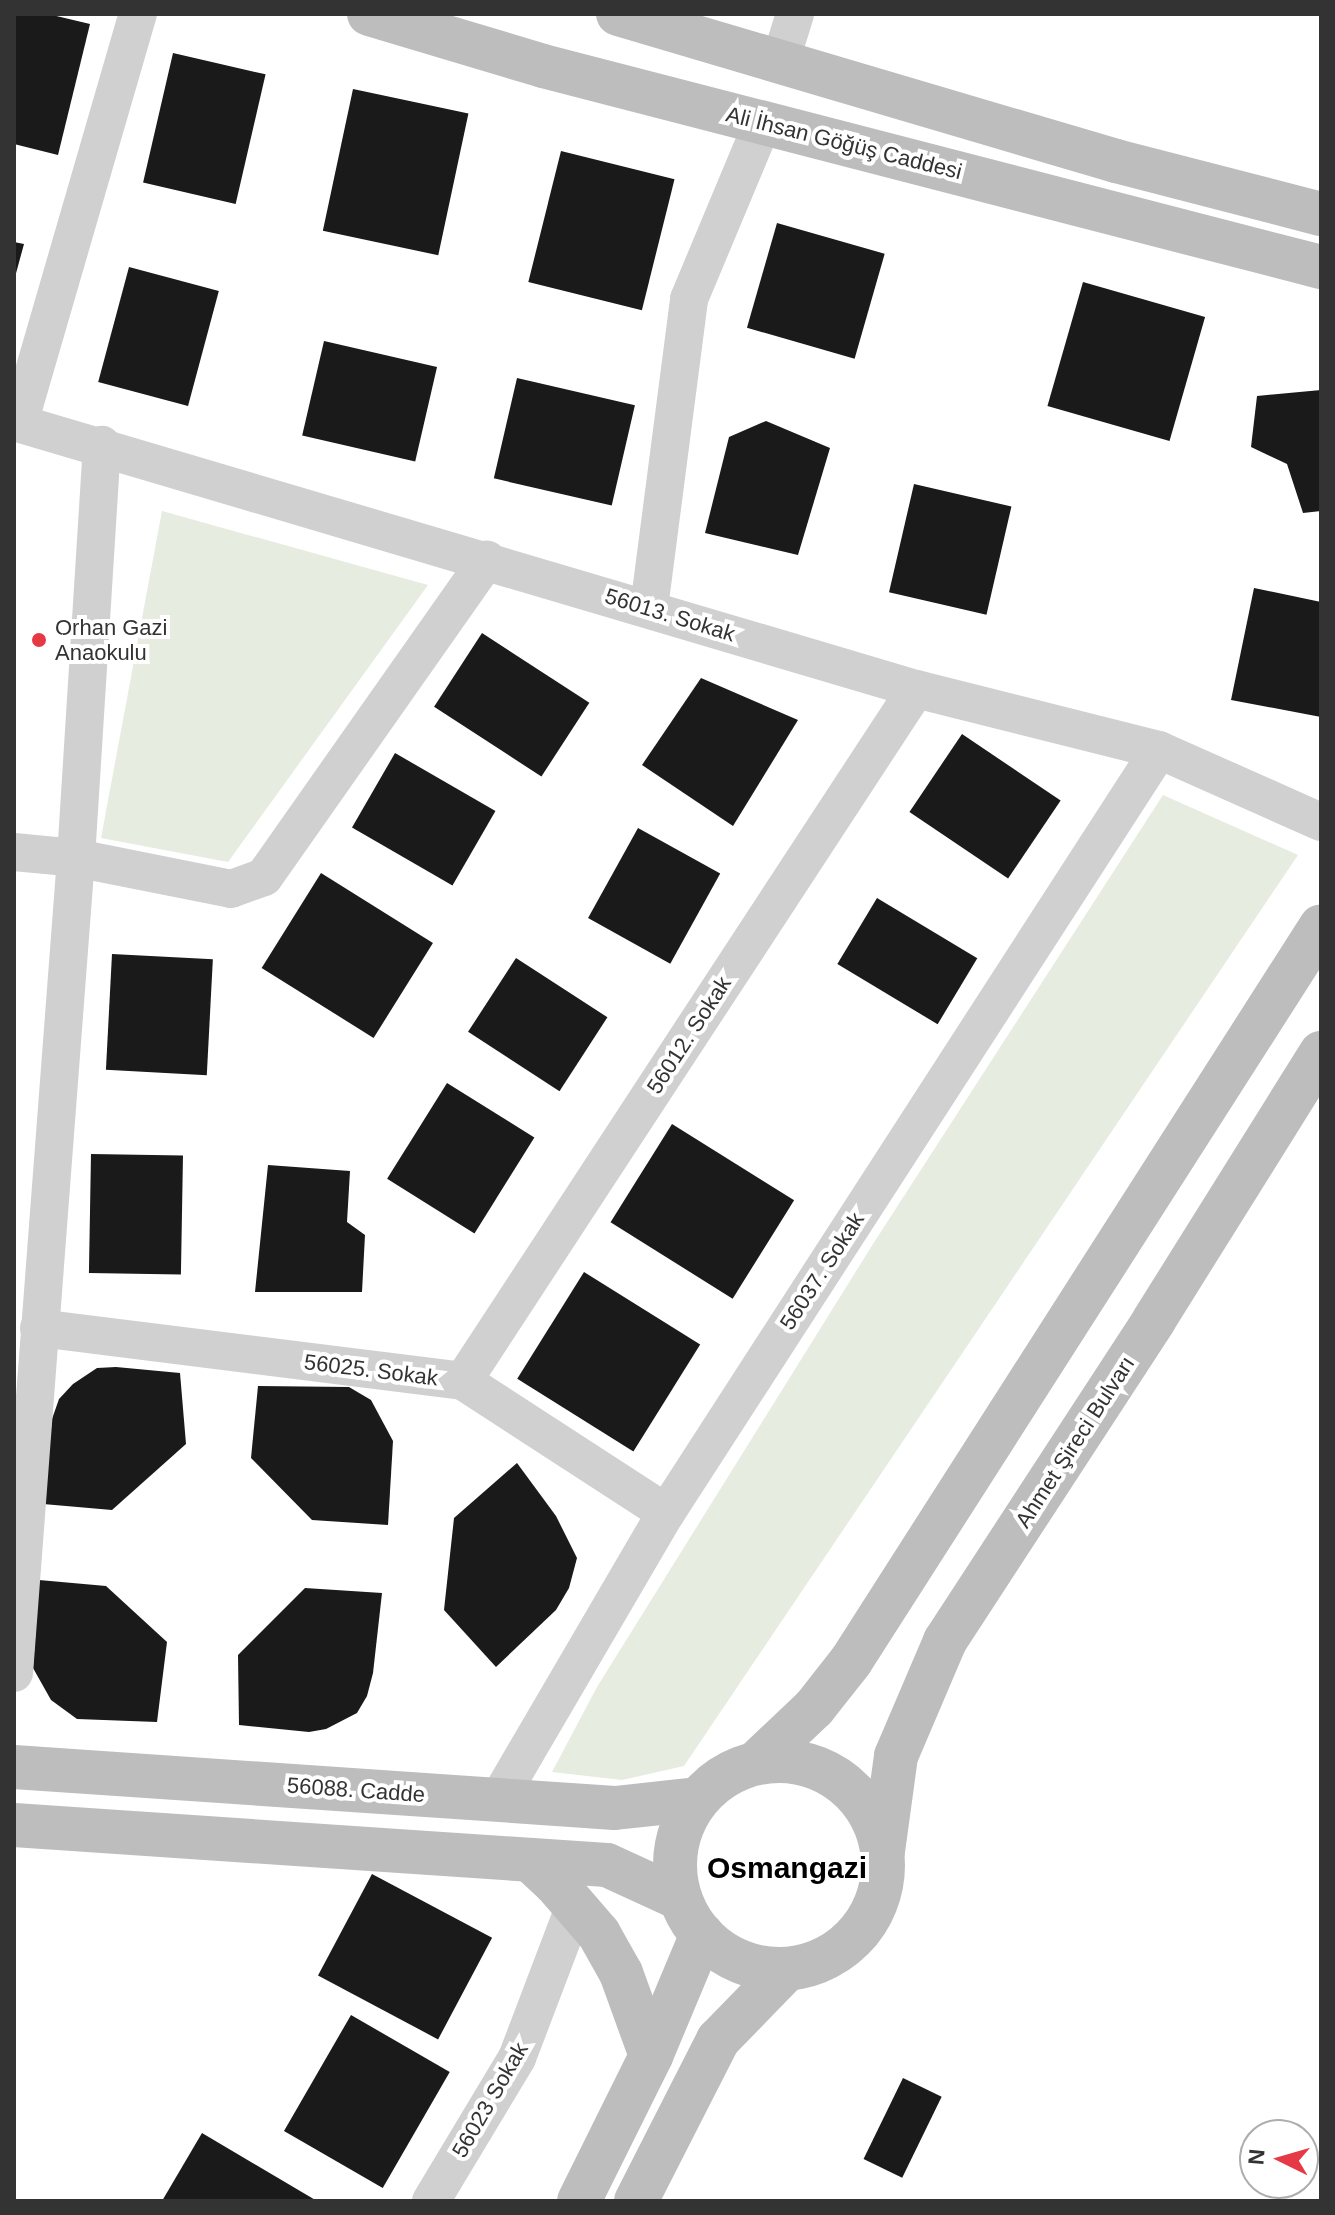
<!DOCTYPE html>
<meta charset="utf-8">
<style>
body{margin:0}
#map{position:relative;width:1335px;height:2215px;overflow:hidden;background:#fff;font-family:Arial,sans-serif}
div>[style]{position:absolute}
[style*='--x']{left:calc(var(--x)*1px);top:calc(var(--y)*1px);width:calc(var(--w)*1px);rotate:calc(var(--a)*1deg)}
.green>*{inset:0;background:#e6ecdf}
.building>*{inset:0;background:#1a1a1a;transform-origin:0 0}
.street>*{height:38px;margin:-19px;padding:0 19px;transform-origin:19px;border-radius:19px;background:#d0d0d0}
.secondary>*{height:44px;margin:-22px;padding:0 22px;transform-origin:22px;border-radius:22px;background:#bdbdbd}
.secondary>.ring{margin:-22px;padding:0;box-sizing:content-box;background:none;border:44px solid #bdbdbd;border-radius:50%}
.dots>*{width:22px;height:22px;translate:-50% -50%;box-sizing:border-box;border:4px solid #fff;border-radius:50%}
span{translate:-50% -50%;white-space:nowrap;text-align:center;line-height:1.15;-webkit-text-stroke:8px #fff;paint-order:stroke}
.street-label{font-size:22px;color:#333}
.poi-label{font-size:22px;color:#333}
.left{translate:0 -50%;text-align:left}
.district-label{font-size:30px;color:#000;font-weight:700}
.frame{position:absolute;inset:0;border:16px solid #333;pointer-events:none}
.north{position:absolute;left:1239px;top:2119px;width:80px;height:80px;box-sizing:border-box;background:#fff;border:2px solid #adadad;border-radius:50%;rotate:275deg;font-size:22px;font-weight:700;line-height:32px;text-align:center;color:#333}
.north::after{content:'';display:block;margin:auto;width:28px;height:36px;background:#e63946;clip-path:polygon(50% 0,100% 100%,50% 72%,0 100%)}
</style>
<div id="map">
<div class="green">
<i style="clip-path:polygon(162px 511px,428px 585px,228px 862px,101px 838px)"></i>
<i style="clip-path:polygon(1163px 795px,1298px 855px,684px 1766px,622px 1780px,552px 1772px,597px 1687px,873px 1244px)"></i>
</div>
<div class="building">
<i style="clip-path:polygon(14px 14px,48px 14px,90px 24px,58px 155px,14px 144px)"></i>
<i style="left:173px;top:53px;width:95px;height:133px;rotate:13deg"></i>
<i style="left:353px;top:89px;width:118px;height:145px;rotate:12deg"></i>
<i style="left:561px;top:151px;width:117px;height:135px;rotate:14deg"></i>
<i style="left:777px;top:223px;width:112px;height:109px;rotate:16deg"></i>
<i style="clip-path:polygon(14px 242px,24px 244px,15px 277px,14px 277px)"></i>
<i style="left:129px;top:267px;width:93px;height:119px;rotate:15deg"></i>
<i style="left:1083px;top:282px;width:127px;height:129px;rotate:16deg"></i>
<i style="left:324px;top:341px;width:116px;height:97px;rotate:13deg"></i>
<i style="left:517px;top:378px;width:121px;height:103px;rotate:13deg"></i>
<i style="clip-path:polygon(1321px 390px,1321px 511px,1303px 513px,1287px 464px,1251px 447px,1257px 396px)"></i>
<i style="clip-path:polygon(766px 421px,830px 448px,798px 555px,705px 533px,729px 437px)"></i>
<i style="left:914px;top:484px;width:100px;height:111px;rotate:13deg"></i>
<i style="clip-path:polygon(1254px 588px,1321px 602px,1321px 717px,1231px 700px)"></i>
<i style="left:482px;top:633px;width:128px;height:88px;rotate:33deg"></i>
<i style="clip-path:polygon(701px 678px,798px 720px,733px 826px,642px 765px)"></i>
<i style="left:962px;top:734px;width:119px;height:94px;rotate:34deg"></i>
<i style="left:395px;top:753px;width:116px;height:86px;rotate:30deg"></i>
<i style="left:638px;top:828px;width:94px;height:103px;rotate:29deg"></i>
<i style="left:321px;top:873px;width:132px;height:112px;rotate:32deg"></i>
<i style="left:877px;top:898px;width:117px;height:77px;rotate:31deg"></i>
<i style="left:112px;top:954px;width:101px;height:116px;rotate:3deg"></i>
<i style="left:516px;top:958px;width:109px;height:88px;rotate:33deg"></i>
<i style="left:447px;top:1083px;width:103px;height:113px;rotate:32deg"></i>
<i style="left:672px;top:1124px;width:144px;height:116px;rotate:32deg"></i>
<i style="left:91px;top:1154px;width:92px;height:119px;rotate:1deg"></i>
<i style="clip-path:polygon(268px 1165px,350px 1171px,347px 1222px,365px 1235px,362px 1292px,255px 1292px)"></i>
<i style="left:584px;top:1272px;width:137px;height:126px;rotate:32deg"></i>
<i style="clip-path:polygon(116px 1367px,180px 1373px,186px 1444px,112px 1510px,43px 1504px,52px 1419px,59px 1399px,73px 1384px,97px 1368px)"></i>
<i style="clip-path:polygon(258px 1386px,349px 1387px,371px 1400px,393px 1441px,388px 1525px,312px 1520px,251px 1458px)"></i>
<i style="clip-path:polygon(517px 1463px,556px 1516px,577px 1558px,569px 1588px,556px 1610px,496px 1667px,444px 1610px,454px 1518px)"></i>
<i style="clip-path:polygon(39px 1580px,106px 1586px,167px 1642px,157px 1722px,77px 1719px,51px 1700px,33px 1668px)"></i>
<i style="clip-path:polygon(305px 1588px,382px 1593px,373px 1673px,367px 1696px,357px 1713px,326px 1729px,309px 1732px,239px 1725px,238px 1655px)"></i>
<i style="left:372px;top:1874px;width:136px;height:115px;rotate:28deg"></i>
<i style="left:351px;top:2015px;width:114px;height:134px;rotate:30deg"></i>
<i style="left:903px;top:2078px;width:43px;height:90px;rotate:26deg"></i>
<i style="clip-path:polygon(202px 2133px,317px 2201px,162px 2201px)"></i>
</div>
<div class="street">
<i style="--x:780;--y:62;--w:50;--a:-72.6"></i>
<i style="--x:14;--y:422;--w:941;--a:16.49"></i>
<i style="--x:916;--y:689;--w:251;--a:14.1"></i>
<i style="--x:1159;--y:750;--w:177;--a:24"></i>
<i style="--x:19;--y:423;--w:426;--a:-73.8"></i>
<i style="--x:649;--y:608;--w:312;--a:-82.6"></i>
<i style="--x:689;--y:299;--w:192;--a:-67.3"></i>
<i style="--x:14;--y:852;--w:62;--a:5.5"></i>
<i style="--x:76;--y:858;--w:158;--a:11.3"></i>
<i style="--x:231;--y:889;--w:35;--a:-20"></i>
<i style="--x:264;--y:877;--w:388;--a:-54.9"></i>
<i style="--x:39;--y:1328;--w:427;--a:7.1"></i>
<i style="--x:463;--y:1381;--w:242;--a:33"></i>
<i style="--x:463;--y:1381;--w:827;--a:-56.79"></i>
<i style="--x:14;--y:1673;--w:817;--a:-85.65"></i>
<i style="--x:76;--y:858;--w:414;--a:-86.4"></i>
<i style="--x:498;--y:1800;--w:333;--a:-59.7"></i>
<i style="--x:666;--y:1513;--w:908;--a:-57.13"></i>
<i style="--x:431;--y:2201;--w:167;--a:-59"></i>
<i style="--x:517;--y:2058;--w:164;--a:-69.2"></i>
</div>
<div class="secondary">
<i style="--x:369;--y:14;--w:182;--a:16.6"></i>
<i style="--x:543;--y:66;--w:804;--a:14.49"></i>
<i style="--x:618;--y:14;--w:519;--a:16.45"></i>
<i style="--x:1116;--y:161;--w:212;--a:14.5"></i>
<i class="ring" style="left:675px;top:1761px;width:164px;height:164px"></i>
<i style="--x:757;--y:1762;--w:79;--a:-43.5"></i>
<i style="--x:814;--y:1708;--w:60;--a:-51.8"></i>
<i style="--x:851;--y:1661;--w:872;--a:-57.4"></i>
<i style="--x:14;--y:1767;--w:602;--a:3.9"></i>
<i style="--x:615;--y:1808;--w:83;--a:-6.2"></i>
<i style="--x:14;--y:1825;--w:594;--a:3.86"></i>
<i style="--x:607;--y:1865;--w:81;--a:24.7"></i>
<i style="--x:883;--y:1851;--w:96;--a:-82.2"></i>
<i style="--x:896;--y:1756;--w:125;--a:-66.9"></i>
<i style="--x:945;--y:1641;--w:383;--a:-56.9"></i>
<i style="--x:1154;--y:1320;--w:315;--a:-58"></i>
<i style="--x:530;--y:1860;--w:34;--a:43"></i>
<i style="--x:555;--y:1883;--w:67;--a:49.2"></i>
<i style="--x:599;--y:1934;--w:45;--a:60.6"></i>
<i style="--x:621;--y:1973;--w:88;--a:70.1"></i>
<i style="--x:579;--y:2201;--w:162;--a:-63.6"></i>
<i style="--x:651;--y:2056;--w:132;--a:-67.3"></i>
<i style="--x:636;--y:2201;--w:181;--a:-63"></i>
<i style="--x:718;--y:2040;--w:99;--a:-45.8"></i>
</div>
<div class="dots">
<i style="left:39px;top:640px;background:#e63946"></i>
</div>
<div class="street-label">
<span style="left:844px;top:143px;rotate:14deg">Ali İhsan Göğüş Caddesi</span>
<span style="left:670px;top:615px;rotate:17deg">56013. Sokak</span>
<span style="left:689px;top:1035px;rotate:-57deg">56012. Sokak</span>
<span style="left:822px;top:1271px;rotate:-57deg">56037. Sokak</span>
<span style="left:371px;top:1370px;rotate:7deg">56025. Sokak</span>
<span style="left:1075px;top:1442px;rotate:-57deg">Ahmet Şireci Bulvarı</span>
<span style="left:356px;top:1790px;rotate:4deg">56088. Cadde</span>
<span style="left:490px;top:2100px;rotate:-60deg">56023 Sokak</span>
</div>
<div class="poi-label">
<span class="left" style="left:55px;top:640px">Orhan Gazi<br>Anaokulu</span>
</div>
<div class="district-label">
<span style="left:787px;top:1868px">Osmangazi</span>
</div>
<div class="frame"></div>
<div class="north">N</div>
</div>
